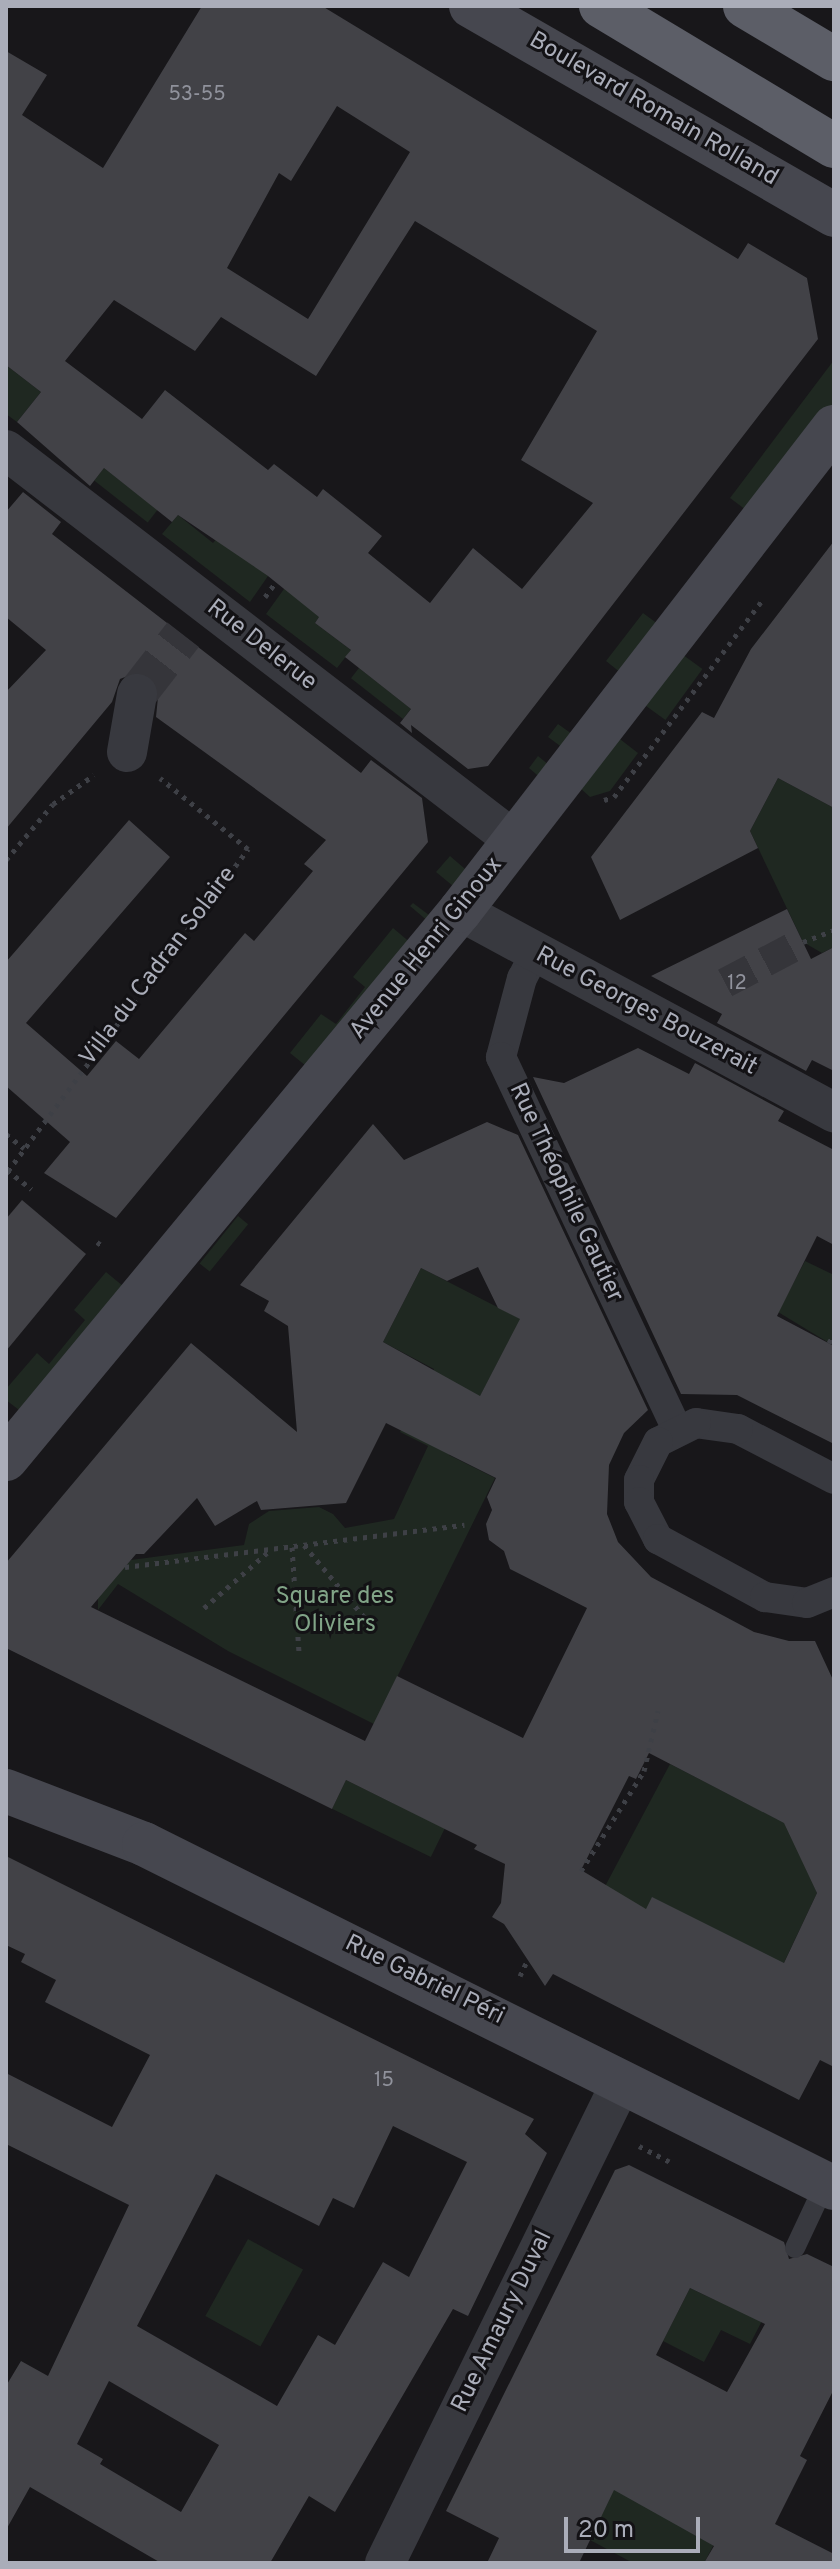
<!DOCTYPE html>
<meta charset="utf-8">
<style>
body{margin:0}
#map{position:relative;width:840px;height:2569px;overflow:hidden;background:#18171a;font-family:Overpass,sans-serif}
div>[style]{position:absolute}
[style*='--x']{left:calc(var(--x)*1px);top:calc(var(--y)*1px);width:calc(var(--w)*1px);rotate:calc(var(--a)*1deg)}
.green>*{inset:0;background:#1f2821;transform-origin:0 0}
.building>*{inset:0;background:#424247}
.pedestrian-tunnel>*{height:30px;margin-top:-15px;transform-origin:0;background:repeating-linear-gradient(90deg,#35353a 0 30px,transparent 0 45px)}
.minor-tunnel>*{height:40px;margin-top:-20px;transform-origin:0;background:repeating-linear-gradient(90deg,#35353a 0 40px,transparent 0 60px)}
.path>*{height:5px;margin-top:-2.5px;transform-origin:0;background:repeating-linear-gradient(90deg,#3e4046 0 4px,transparent 0 10px)}
.service>*{height:20px;margin:-10px;padding:0 10px;transform-origin:10px;border-radius:10px;background:#38393f}
.pedestrian>*{height:30px;margin:-15px;padding:0 15px;transform-origin:15px;border-radius:15px;background:#38393f}
.minor>*{height:40px;margin:-20px;padding:0 20px;transform-origin:20px;border-radius:20px;background:#38393f}
.secondary>*{height:44px;margin:-22px;padding:0 22px;transform-origin:22px;border-radius:22px;background:#46474f}
.trunk>*{height:44px;margin:-22px;padding:0 22px;transform-origin:22px;border-radius:22px;background:#5c5e67}
span{translate:-50% -50%;white-space:nowrap;text-align:center;line-height:1.15;-webkit-text-stroke:6px #131215;paint-order:stroke}
.number-label{font-size:20px;color:#90929c}
.number-label span{-webkit-text-stroke-width:0}
.street-label{font-size:24px;color:#aaadb9}
.park-label{font-size:24px;color:#81a487}
.frame{position:absolute;inset:0;border:8px solid #aaadb9;pointer-events:none}
.scale{position:absolute;left:564px;top:2517px;width:136px;height:36px;box-sizing:border-box;border:4px solid #aaadb9;border-top:0;padding-left:10px;font-size:24px;line-height:28px;white-space:nowrap;color:#aaadb9;-webkit-text-stroke:6px #131215;paint-order:stroke}
</style>
<div id="map">
<div class="green">
<i style="clip-path:polygon(834px 360px,834px 403px,750px 513px,730px 498px)"></i>
<i style="clip-path:polygon(6px 365px,41px 392px,17px 422px,6px 414px)"></i>
<i style="left:104px;top:468px;width:68px;height:16px;rotate:38deg"></i>
<i style="clip-path:polygon(178px 515px,213px 543px,218px 537px,268px 576px,250px 602px,162px 534px)"></i>
<i style="clip-path:polygon(289px 582px,324px 610px,315px 623px,351px 650px,337px 668px,266px 614px)"></i>
<i style="clip-path:polygon(643px 613px,662px 627px,543px 780px,529px 768px,538px 756px,549px 765px,563px 748px,548px 737px,558px 724px,572px 734px,621px 673px,606px 661px)"></i>
<i style="left:679px;top:652px;width:29px;height:63px;rotate:36deg"></i>
<i style="left:359px;top:668px;width:66px;height:13px;rotate:38deg"></i>
<i style="clip-path:polygon(616px 736px,638px 753px,610px 791px,590px 797px,579px 787px)"></i>
<i style="clip-path:polygon(778px 778px,834px 808px,834px 947px,822px 953px,803px 942px,750px 831px)"></i>
<i style="clip-path:polygon(450px 856px,471px 874px,430px 923px,410px 906px,413px 903px,429px 915px,453px 886px,436px 872px)"></i>
<i style="clip-path:polygon(393px 928px,412px 944px,306px 1066px,290px 1053px,321px 1014px,336px 1024px,365px 987px,353px 977px)"></i>
<i style="left:238px;top:1216px;width:13px;height:61px;rotate:39deg"></i>
<i style="clip-path:polygon(805px 1261px,834px 1275px,834px 1346px,778px 1312px)"></i>
<i style="clip-path:polygon(421px 1268px,521px 1319px,449px 1455px,495px 1478px,374px 1724px,228px 1651px,118px 1584px,98px 1610px,98px 1595px,131px 1560px,244px 1545px,249px 1524px,269px 1511px,319px 1507px,333px 1514px,345px 1528px,394px 1519px,428px 1446px,400px 1432px,434px 1369px,383px 1342px)"></i>
<i style="clip-path:polygon(106px 1272px,123px 1286px,19px 1410px,6px 1400px,6px 1389px,37px 1353px,49px 1364px,85px 1320px,74px 1310px)"></i>
<i style="clip-path:polygon(670px 1764px,777px 1819px,793px 1813px,817px 1893px,761px 2011px,630px 1942px,585px 1924px)"></i>
<i style="left:346px;top:1780px;width:110px;height:32px;rotate:26deg"></i>
<i style="left:248px;top:2239px;width:63px;height:88px;rotate:29deg"></i>
<i style="clip-path:polygon(690px 2288px,715px 2300px,719px 2295px,764px 2317px,750px 2344px,721px 2330px,704px 2362px,663px 2341px)"></i>
<i style="clip-path:polygon(592px 2477px,719px 2535px,704px 2563px,633px 2563px,590px 2540px)"></i>
</div>
<div class="building">
<i style="clip-path:polygon(evenodd,202px 6px,322px 6px,738px 259px,748px 243px,807px 278px,818px 339px,488px 766px,468px 769px,411px 725px,412px 733px,400px 723px,411px 709px,345px 657px,351px 650px,315px 623px,319px 617px,268px 576px,178px 515px,172px 522px,104px 468px,90px 486px,17px 422px,41px 392px,6px 365px,6px 51px,47px 75px,22px 115px,103px 168px,202px 6px,337px 106px,410px 152px,308px 319px,227px 268px,279px 173px,291px 181px,337px 106px,202px 6px,415px 221px,597px 331px,521px 460px,593px 503px,522px 589px,473px 548px,430px 603px,368px 553px,382px 536px,323px 489px,317px 497px,274px 464px,268px 470px,165px 390px,142px 419px,65px 361px,114px 300px,195px 351px,221px 317px,316px 376px,415px 221px)"></i>
<i style="clip-path:polygon(23px 492px,61px 522px,52px 534px,361px 773px,371px 760px,422px 798px,428px 842px,116px 1218px,44px 1173px,70px 1142px,6px 1086px,6px 962px,129px 820px,170px 857px,26px 1023px,87px 1076px,116px 1041px,139px 1059px,245px 933px,254px 941px,313px 871px,304px 864px,326px 840px,156px 717px,159px 687px,140px 671px,120px 679px,112px 702px,6px 829px,6px 692px,46px 650px,6px 617px,6px 512px)"></i>
<i style="clip-path:polygon(834px 541px,834px 808px,778px 778px,750px 831px,758px 848px,620px 920px,591px 857px,702px 712px,714px 718px,751px 649px)"></i>
<i style="clip-path:polygon(787px 909px,811px 959px,834px 947px,834px 1071px,812px 1060px,806px 1071px,717px 1023px,722px 1014px,651px 976px)"></i>
<i style="clip-path:polygon(638px 1048px,689px 1074px,695px 1063px,784px 1111px,778px 1121px,834px 1150px,834px 1245px,817px 1236px,777px 1316px,834px 1346px,834px 1444px,737px 1395px,681px 1394px,533px 1077px,564px 1083px)"></i>
<i style="clip-path:polygon(evenodd,487px 1122px,518px 1135px,648px 1410px,624px 1433px,609px 1465px,607px 1514px,618px 1542px,651px 1577px,754px 1632px,789px 1641px,815px 1641px,834px 1682px,834px 2067px,820px 2060px,799px 2100px,553px 1974px,545px 1986px,504px 1924px,492px 1917px,501px 1903px,505px 1864px,474px 1849px,477px 1845px,346px 1780px,332px 1809px,6px 1648px,6px 1563px,191px 1343px,297px 1432px,288px 1326px,264px 1311px,269px 1301px,240px 1285px,373px 1124px,404px 1160px,487px 1122px,478px 1267px,498px 1308px,520px 1319px,480px 1396px,383px 1342px,421px 1268px,447px 1281px,478px 1267px,487px 1122px,386px 1423px,496px 1478px,487px 1497px,492px 1510px,486px 1524px,489px 1540px,504px 1551px,510px 1569px,587px 1608px,523px 1738px,397px 1676px,365px 1741px,91px 1607px,136px 1554px,144px 1554px,197px 1498px,215px 1526px,257px 1501px,261px 1510px,346px 1503px,386px 1423px,487px 1122px,649px 1753px,784px 1823px,817px 1893px,784px 1963px,652px 1897px,646px 1909px,581px 1870px,629px 1776px,636px 1779px,649px 1753px)"></i>
<i style="clip-path:polygon(22px 1200px,86px 1254px,6px 1351px,6px 1219px)"></i>
<i style="clip-path:polygon(evenodd,6px 1856px,534px 2119px,525px 2134px,547px 2153px,468px 2316px,453px 2309px,335px 2512px,309px 2496px,270px 2563px,161px 2563px,30px 2487px,6px 2530px,6px 2386px,21px 2361px,48px 2376px,129px 2205px,6px 2144px,6px 2073px,112px 2127px,150px 2055px,45px 2002px,56px 1980px,21px 1962px,25px 1954px,6px 1945px,6px 1856px,393px 2126px,467px 2162px,409px 2277px,383px 2262px,335px 2345px,318px 2335px,277px 2406px,137px 2326px,216px 2174px,319px 2226px,333px 2198px,354px 2208px,393px 2126px,6px 1856px,109px 2381px,219px 2445px,181px 2512px,100px 2464px,103px 2459px,77px 2444px,109px 2381px)"></i>
<i style="clip-path:polygon(evenodd,629px 2165px,784px 2242px,789px 2259px,807px 2254px,834px 2267px,834px 2389px,800px 2456px,807px 2460px,775px 2524px,834px 2554px,834px 2563px,704px 2563px,714px 2546px,614px 2490px,579px 2563px,487px 2563px,499px 2538px,446px 2511px,615px 2170px,629px 2165px,690px 2288px,765px 2324px,727px 2392px,656px 2355px,690px 2288px)"></i>
</div>
<div class="pedestrian-tunnel">
<i style="--x:725;--y:983;--w:88;--a:-27.7"></i>
</div>
<div class="minor-tunnel">
<i style="--x:137;--y:694;--w:75;--a:-52.1"></i>
</div>
<div class="path">
<i style="--x:265;--y:597;--w:19;--a:-54"></i>
<i style="--x:604;--y:800;--w:10;--a:-17"></i>
<i style="--x:614;--y:797;--w:248;--a:-53"></i>
<i style="--x:6;--y:860;--w:73;--a:-50"></i>
<i style="--x:53;--y:804;--w:50;--a:-35.3"></i>
<i style="--x:803;--y:942;--w:33;--a:-21"></i>
<i style="--x:6;--y:1134;--w:23;--a:38"></i>
<i style="--x:7;--y:1170;--w:31;--a:38"></i>
<i style="--x:8;--y:1171;--w:402;--a:-53.3"></i>
<i style="--x:248;--y:849;--w:113;--a:-141.1"></i>
<i style="--x:97;--y:1242;--w:9;--a:36"></i>
<i style="--x:829;--y:1343;--w:10;--a:-61"></i>
<i style="--x:304;--y:1545;--w:95;--a:50.1"></i>
<i style="--x:292;--y:1547;--w:105;--a:86.2"></i>
<i style="--x:125;--y:1567;--w:342;--a:-7.1"></i>
<i style="--x:204;--y:1608;--w:86;--a:-41.2"></i>
<i style="--x:581;--y:1871;--w:118;--a:-57.8"></i>
<i style="--x:644;--y:1771;--w:62;--a:-76.9"></i>
<i style="--x:520;--y:1976;--w:19;--a:-65"></i>
<i style="--x:639;--y:2146;--w:34;--a:27"></i>
</div>
<div class="service">
<i style="--x:795;--y:2248;--w:71;--a:-64.9"></i>
</div>
<div class="pedestrian">
<i style="--x:535;--y:953;--w:28;--a:117"></i>
<i style="--x:522;--y:978;--w:82;--a:104.9"></i>
<i style="--x:501;--y:1057;--w:412;--a:64.7"></i>
<i style="--x:834;--y:1479;--w:108;--a:-152.5"></i>
<i style="--x:738;--y:1429;--w:42;--a:-171.9"></i>
<i style="--x:696;--y:1423;--w:42;--a:153.4"></i>
<i style="--x:658;--y:1442;--w:42;--a:116.6"></i>
<i style="--x:639;--y:1480;--w:22;--a:90"></i>
<i style="--x:639;--y:1502;--w:42;--a:62.8"></i>
<i style="--x:658;--y:1539;--w:122;--a:28.5"></i>
<i style="--x:765;--y:1597;--w:42;--a:8.1"></i>
<i style="--x:807;--y:1603;--w:29;--a:-22"></i>
</div>
<div class="minor">
<i style="--x:6;--y:450;--w:642;--a:37.53"></i>
<i style="--x:127;--y:752;--w:59;--a:-80.2"></i>
<i style="--x:460;--y:911;--w:425;--a:28.3"></i>
<i style="--x:385;--y:2563;--w:537;--a:-63.82"></i>
</div>
<div class="secondary">
<i style="--x:471;--y:6;--w:419;--a:29.9"></i>
<i style="--x:6;--y:1459;--w:712;--a:-50.36"></i>
<i style="--x:460;--y:911;--w:612;--a:-52.31"></i>
<i style="--x:6;--y:1791;--w:148;--a:21"></i>
<i style="--x:144;--y:1844;--w:771;--a:26.5"></i>
</div>
<div class="trunk">
<i style="--x:601;--y:6;--w:272;--a:31"></i>
<i style="--x:745;--y:6;--w:104;--a:30.8"></i>
</div>
<div class="number-label">
<span style="left:197px;top:95px">53-55</span>
<span style="left:737px;top:984px">12</span>
<span style="left:384px;top:2081px">15</span>
</div>
<div class="street-label">
<span style="left:653px;top:110px;rotate:30deg">Boulevard Romain Rolland</span>
<span style="left:261px;top:646px;rotate:38deg">Rue Delerue</span>
<span style="left:427px;top:949px;rotate:-51deg">Avenue Henri Ginoux</span>
<span style="left:159px;top:967px;rotate:-53deg">Villa du Cadran Solaire</span>
<span style="left:646px;top:1012px;rotate:28deg">Rue Georges Bouzerait</span>
<span style="left:565px;top:1193px;rotate:65deg">Rue Théophile Gautier</span>
<span style="left:424px;top:1981px;rotate:26deg">Rue Gabriel Péri</span>
<span style="left:503px;top:2322px;rotate:-64deg">Rue Amaury Duval</span>
</div>
<div class="park-label">
<span style="left:335px;top:1612px">Square des<br>Oliviers</span>
</div>
<div class="frame"></div>
<div class="scale">20 m</div>
</div>
